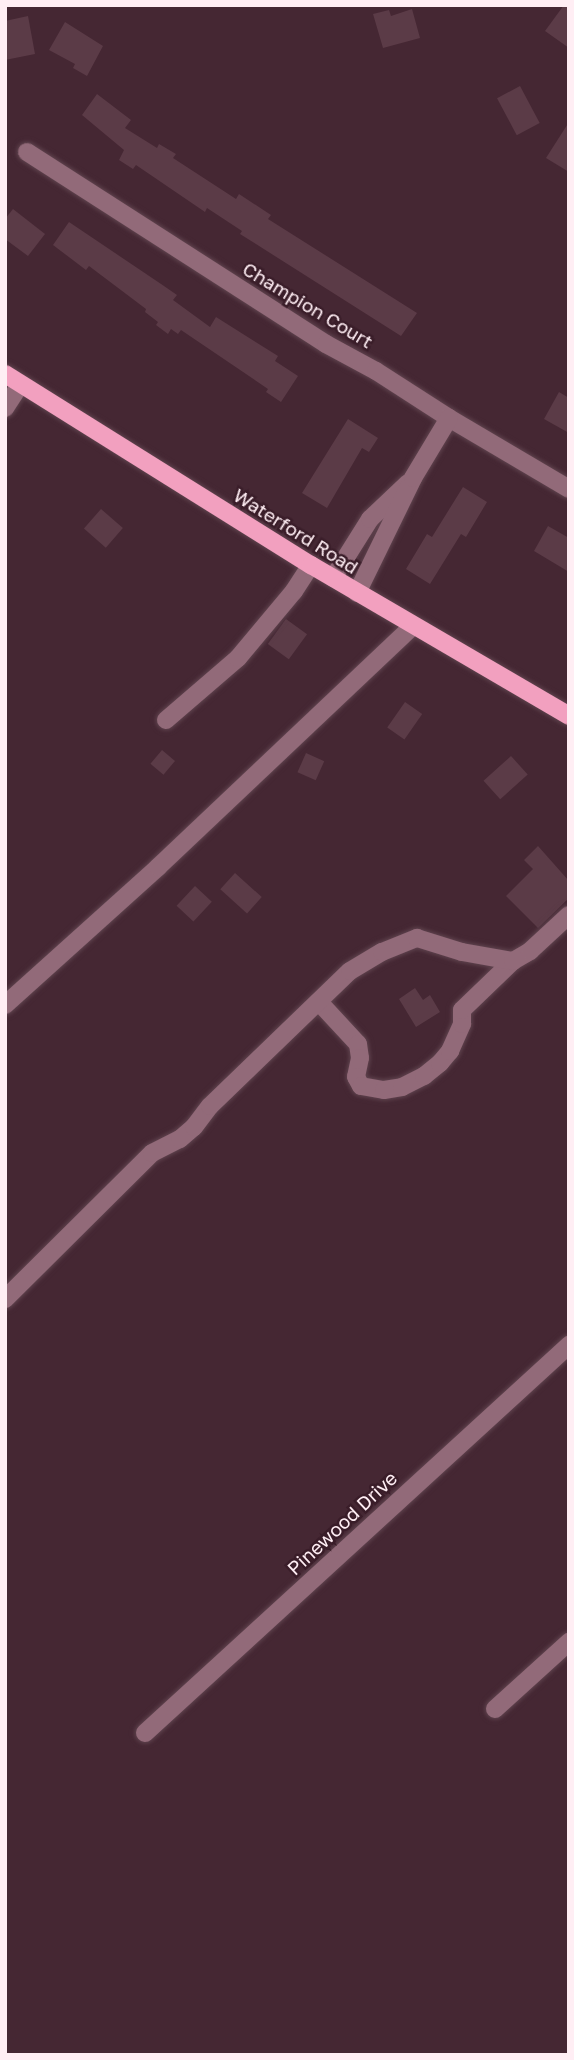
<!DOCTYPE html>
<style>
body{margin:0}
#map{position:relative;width:574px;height:2060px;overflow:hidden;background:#452733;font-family:"Golos Text",sans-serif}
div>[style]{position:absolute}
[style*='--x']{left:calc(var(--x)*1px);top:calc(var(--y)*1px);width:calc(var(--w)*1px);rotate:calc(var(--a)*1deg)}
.building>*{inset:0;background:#5b3b47;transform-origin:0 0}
.roads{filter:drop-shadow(0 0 2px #5f434e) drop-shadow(0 0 2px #5f434e)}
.minor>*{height:18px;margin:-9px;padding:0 9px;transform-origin:9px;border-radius:9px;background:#926a79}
.major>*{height:18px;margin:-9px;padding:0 9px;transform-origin:9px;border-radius:9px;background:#f2a0bf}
span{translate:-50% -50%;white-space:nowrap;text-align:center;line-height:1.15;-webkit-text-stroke:5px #3a1d29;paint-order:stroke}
.street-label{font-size:19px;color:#ffeef4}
.frame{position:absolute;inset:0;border:7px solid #ffeef4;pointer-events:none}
</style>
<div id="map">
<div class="building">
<i style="clip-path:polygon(564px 5px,569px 5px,569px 48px,545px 31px)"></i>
<i style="clip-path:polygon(412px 9px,420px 38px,383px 48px,373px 14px,389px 10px,391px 16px)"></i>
<i style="clip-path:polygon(28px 16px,35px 54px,5px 60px,5px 21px)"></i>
<i style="clip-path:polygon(65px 22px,103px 46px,87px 76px,73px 68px,75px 64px,49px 50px)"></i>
<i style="left:520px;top:86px;width:42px;height:26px;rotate:62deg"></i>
<i style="clip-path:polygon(97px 94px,131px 120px,125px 128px,157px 148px,159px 144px,176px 154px,173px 158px,236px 199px,239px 194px,271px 215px,268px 219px,417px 313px,401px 336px,248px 239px,240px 234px,242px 231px,207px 208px,205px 212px,136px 165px,133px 169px,119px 160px,124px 150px,82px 115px)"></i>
<i style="clip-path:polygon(569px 122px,569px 172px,546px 158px)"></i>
<i style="clip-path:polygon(13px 209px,45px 234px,28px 256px,5px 239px,5px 219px)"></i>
<i style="clip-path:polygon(69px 222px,164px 286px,177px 295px,173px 300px,210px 327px,216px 317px,278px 356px,275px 361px,298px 376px,281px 402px,266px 392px,268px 389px,181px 330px,178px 334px,171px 329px,168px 334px,156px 325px,158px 322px,145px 312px,146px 309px,89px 266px,86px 270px,53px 245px)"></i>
<i style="clip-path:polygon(559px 392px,569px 398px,569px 433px,544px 419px)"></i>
<i style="clip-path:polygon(348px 419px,378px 438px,369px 452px,362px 448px,327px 508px,302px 493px)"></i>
<i style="clip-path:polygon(463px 487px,487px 502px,466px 537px,461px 534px,430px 584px,406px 569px,427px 534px,432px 537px)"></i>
<i style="left:101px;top:509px;width:29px;height:26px;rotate:41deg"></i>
<i style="clip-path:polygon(548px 526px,569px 538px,569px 572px,534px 551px)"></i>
<i style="left:286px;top:619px;width:26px;height:31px;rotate:36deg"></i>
<i style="left:405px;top:702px;width:21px;height:31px;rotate:35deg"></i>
<i style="left:162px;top:750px;width:17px;height:18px;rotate:40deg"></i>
<i style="left:306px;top:753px;width:20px;height:21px;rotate:24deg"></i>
<i style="left:511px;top:756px;width:25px;height:37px;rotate:48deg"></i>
<i style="clip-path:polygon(538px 846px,569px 881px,569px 898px,538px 928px,506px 896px,533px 869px,524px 860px)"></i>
<i style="left:235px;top:873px;width:36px;height:22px;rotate:42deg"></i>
<i style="left:195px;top:886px;width:23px;height:27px;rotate:43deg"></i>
<i style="clip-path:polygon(415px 988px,423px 1000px,430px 995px,440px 1012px,416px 1027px,399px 999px)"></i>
</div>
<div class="roads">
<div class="minor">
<i style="--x:27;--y:152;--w:355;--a:32.7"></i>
<i style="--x:326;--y:344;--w:57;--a:28.4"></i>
<i style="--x:376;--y:371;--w:87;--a:32.8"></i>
<i style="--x:449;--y:418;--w:139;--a:30.6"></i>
<i style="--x:5;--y:408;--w:27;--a:-57"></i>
<i style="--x:333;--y:578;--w:70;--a:-57.9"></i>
<i style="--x:370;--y:519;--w:52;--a:-43.5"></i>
<i style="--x:357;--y:593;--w:128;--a:-64"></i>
<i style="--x:413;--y:478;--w:70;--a:-59"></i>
<i style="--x:166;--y:720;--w:95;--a:-40.7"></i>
<i style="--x:238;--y:658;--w:87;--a:-50.1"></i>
<i style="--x:294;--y:591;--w:31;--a:-57"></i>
<i style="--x:319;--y:1002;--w:57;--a:47.1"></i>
<i style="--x:358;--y:1044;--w:14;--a:82"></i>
<i style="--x:360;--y:1058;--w:19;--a:102"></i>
<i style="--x:356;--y:1077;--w:10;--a:61"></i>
<i style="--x:361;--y:1086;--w:23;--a:10"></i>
<i style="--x:384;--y:1090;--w:18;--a:-9"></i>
<i style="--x:402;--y:1087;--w:25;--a:-27"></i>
<i style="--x:424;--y:1076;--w:21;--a:-39"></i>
<i style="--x:440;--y:1063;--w:16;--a:-50"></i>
<i style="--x:450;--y:1051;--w:30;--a:-66"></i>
<i style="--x:462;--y:1024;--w:14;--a:-90"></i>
<i style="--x:462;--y:1010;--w:71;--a:-43.9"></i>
<i style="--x:5;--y:1005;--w:206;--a:-42"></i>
<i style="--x:158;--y:867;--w:351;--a:-43.4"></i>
<i style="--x:5;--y:1299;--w:207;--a:-44.8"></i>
<i style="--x:152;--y:1153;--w:31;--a:-27"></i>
<i style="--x:180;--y:1139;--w:18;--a:-41"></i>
<i style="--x:194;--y:1127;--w:26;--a:-53"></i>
<i style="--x:210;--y:1106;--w:194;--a:-44"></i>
<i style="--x:350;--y:971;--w:37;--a:-31"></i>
<i style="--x:382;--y:952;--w:38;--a:-22"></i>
<i style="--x:417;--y:938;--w:47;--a:17.3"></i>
<i style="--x:462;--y:952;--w:52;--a:10"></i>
<i style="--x:513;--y:961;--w:20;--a:-30"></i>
<i style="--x:530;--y:951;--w:53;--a:-42.7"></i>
<i style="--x:495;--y:1709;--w:100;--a:-42.2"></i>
<i style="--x:145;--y:1733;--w:575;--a:-42.46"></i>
</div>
<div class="major">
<i style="--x:5;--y:374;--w:361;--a:32"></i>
<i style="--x:311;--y:565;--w:299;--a:30.3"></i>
</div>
</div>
<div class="street-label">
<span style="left:308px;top:305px;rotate:31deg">Champion Court</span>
<span style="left:296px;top:531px;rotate:32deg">Waterford Road</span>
<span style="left:342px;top:1523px;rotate:-43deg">Pinewood Drive</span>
</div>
<div class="frame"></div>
</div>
